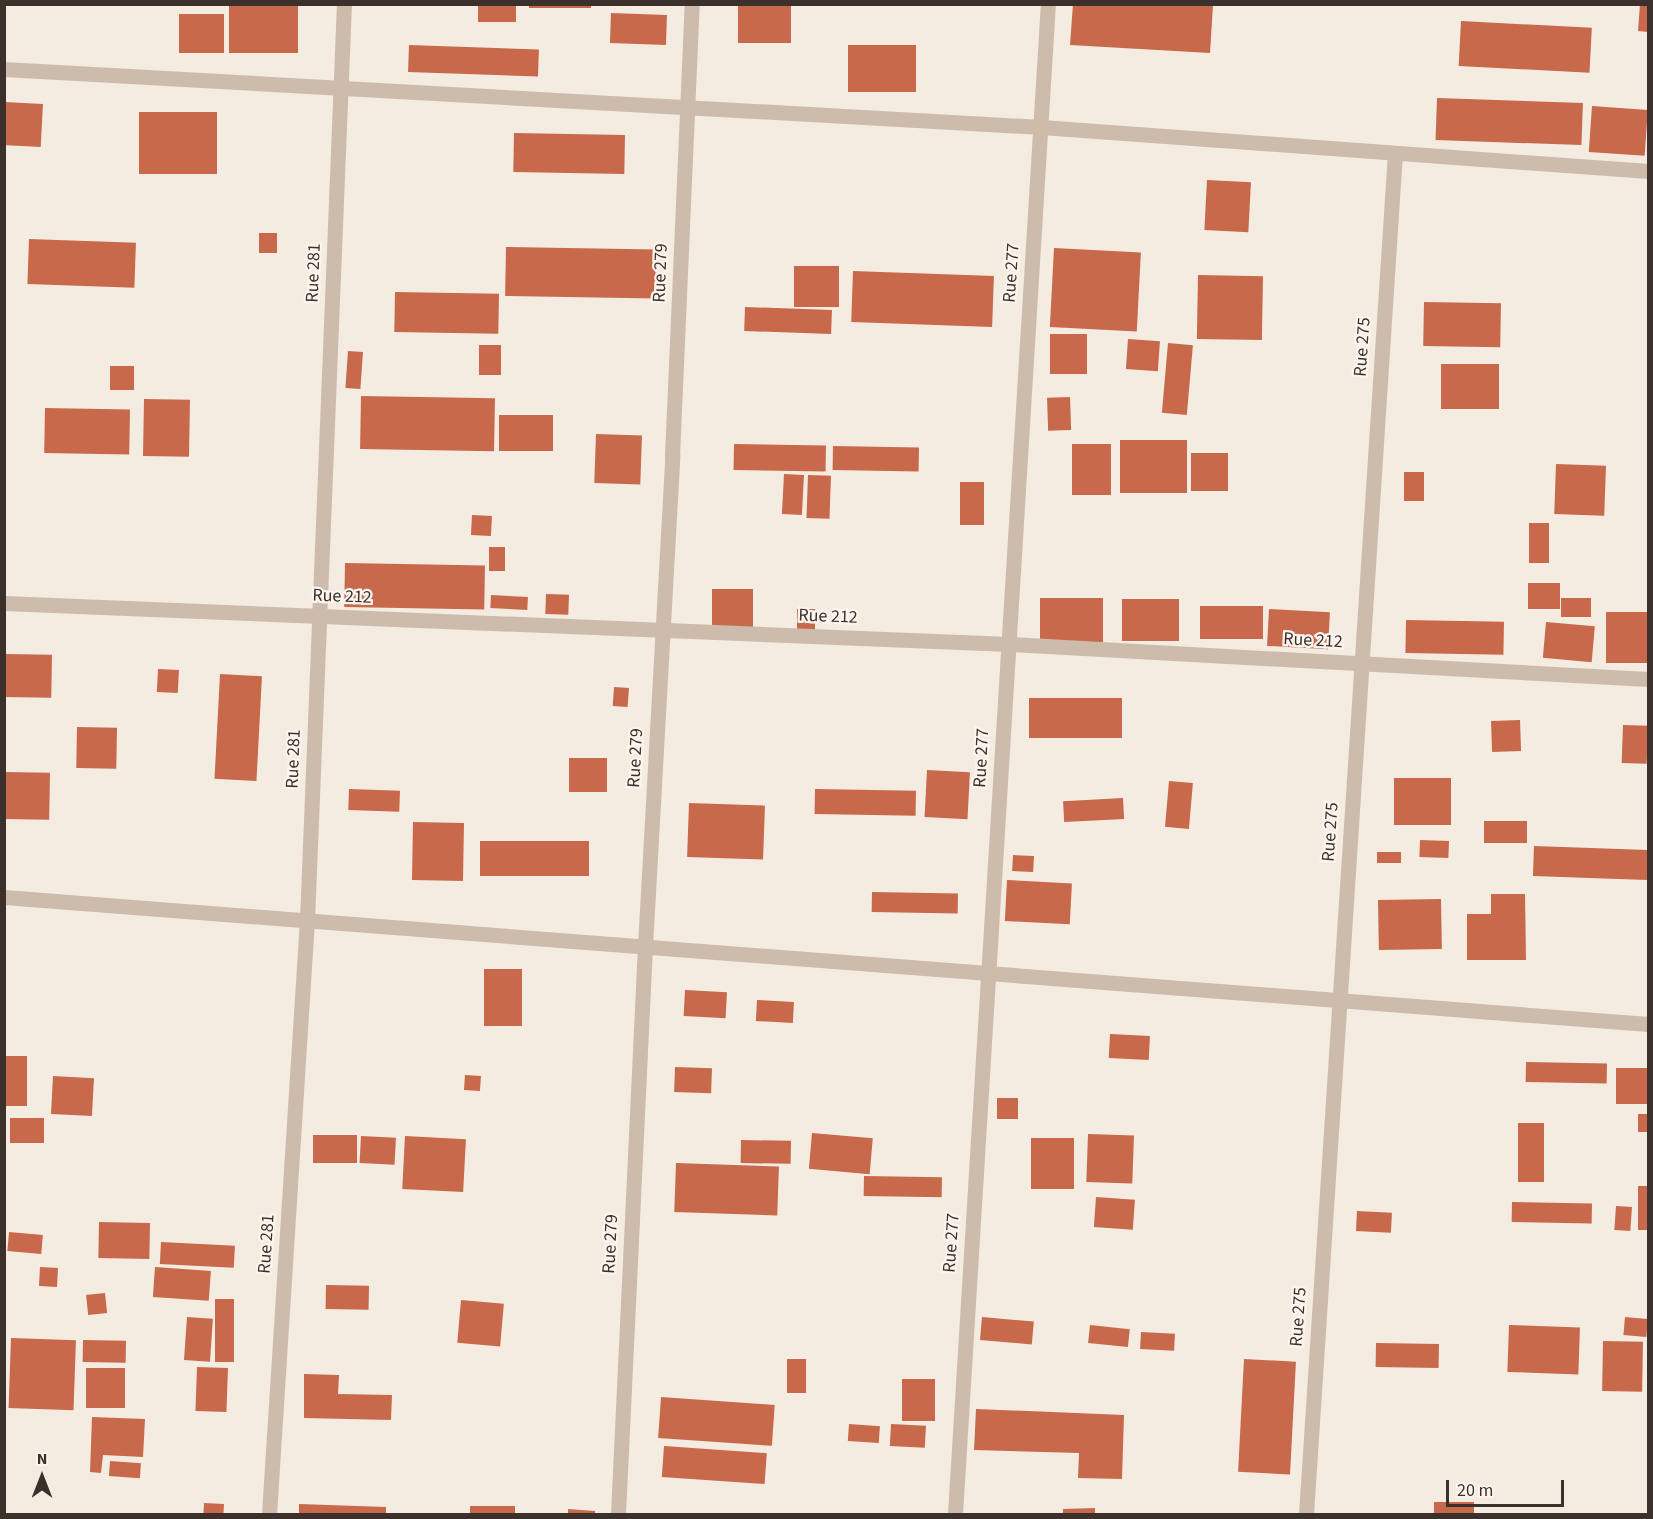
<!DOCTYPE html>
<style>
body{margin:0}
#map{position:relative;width:1653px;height:1519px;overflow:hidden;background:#f4ebe1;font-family:"Source Sans 3",sans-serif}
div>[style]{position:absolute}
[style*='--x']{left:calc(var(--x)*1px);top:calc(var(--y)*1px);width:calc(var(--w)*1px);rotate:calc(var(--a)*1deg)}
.building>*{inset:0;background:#c8694b;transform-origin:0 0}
.minor>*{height:15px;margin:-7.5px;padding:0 7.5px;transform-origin:7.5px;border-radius:7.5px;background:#cdbbac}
span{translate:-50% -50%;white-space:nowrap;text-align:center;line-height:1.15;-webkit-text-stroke:4.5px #fbf5ee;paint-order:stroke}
.street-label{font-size:18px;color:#3b302b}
.frame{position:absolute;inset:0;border:6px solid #3b302b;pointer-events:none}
.north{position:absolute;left:12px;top:1447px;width:60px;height:60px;-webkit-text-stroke:4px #fbf5ee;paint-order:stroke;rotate:0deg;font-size:16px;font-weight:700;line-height:24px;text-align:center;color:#3b302b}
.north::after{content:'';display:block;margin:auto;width:21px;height:27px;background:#3b302b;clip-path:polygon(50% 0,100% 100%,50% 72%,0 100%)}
.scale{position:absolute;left:1446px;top:1480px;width:118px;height:27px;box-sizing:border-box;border:3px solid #3b302b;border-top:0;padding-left:8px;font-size:18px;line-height:21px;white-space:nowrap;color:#3b302b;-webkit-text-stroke:4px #fbf5ee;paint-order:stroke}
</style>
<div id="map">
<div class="building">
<i style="left:229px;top:4px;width:69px;height:49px"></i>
<i style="left:478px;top:4px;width:38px;height:18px"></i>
<i style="left:529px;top:4px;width:62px;height:4px"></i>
<i style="left:738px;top:4px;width:53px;height:39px"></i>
<i style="clip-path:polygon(1073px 4px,1213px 5px,1210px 53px,1070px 45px)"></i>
<i style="clip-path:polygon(1640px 4px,1648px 4px,1648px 32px,1638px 31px)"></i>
<i style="left:611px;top:13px;width:56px;height:30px;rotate:2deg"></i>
<i style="left:179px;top:14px;width:45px;height:39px"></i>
<i style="left:1461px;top:21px;width:131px;height:45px;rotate:3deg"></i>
<i style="left:409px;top:45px;width:130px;height:27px;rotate:2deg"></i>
<i style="left:848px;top:45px;width:68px;height:47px"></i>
<i style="left:1437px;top:98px;width:146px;height:42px;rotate:2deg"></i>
<i style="left:4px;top:102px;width:39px;height:43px;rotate:3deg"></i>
<i style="left:1592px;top:106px;width:56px;height:46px;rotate:4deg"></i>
<i style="left:139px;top:112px;width:78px;height:62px"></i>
<i style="left:514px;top:133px;width:111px;height:39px;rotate:1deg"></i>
<i style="left:1207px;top:180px;width:44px;height:50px;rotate:3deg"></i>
<i style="left:259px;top:233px;width:18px;height:20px"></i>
<i style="left:29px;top:239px;width:107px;height:45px;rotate:2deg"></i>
<i style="left:506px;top:247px;width:150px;height:49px;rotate:1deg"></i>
<i style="left:1054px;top:248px;width:87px;height:79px;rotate:3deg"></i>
<i style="left:794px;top:266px;width:45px;height:41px"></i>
<i style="left:853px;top:271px;width:141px;height:51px;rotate:2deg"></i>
<i style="left:1198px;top:275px;width:65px;height:64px;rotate:1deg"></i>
<i style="left:395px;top:292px;width:104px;height:40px;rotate:1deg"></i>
<i style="left:1424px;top:302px;width:77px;height:44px;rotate:1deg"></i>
<i style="left:745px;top:307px;width:87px;height:24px;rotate:2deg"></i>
<i style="left:1050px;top:334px;width:37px;height:40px"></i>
<i style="left:1128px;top:339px;width:32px;height:30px;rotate:4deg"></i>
<i style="left:1168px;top:343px;width:25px;height:70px;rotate:5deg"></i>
<i style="left:479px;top:345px;width:22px;height:30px"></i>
<i style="left:348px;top:351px;width:15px;height:37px;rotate:4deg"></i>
<i style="left:1441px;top:364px;width:58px;height:45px"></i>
<i style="left:110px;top:366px;width:24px;height:24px"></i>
<i style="left:361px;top:396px;width:134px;height:53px;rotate:1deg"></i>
<i style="left:1070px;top:397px;width:33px;height:23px;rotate:88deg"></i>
<i style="left:144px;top:399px;width:46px;height:57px;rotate:1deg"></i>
<i style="left:45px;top:408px;width:85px;height:45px;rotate:1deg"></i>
<i style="left:553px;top:415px;width:36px;height:54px;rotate:90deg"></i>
<i style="left:596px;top:434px;width:46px;height:49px;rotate:2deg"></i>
<i style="left:1120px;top:440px;width:67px;height:53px"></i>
<i style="left:734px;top:444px;width:92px;height:26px;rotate:1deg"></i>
<i style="left:1072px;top:444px;width:39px;height:51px"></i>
<i style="left:833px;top:446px;width:86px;height:24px;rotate:1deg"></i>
<i style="left:1191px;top:453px;width:37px;height:38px"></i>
<i style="left:1556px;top:464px;width:50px;height:50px;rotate:2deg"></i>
<i style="left:1404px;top:472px;width:20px;height:29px"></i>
<i style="left:784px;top:474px;width:20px;height:40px;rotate:3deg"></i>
<i style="left:808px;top:475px;width:23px;height:43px;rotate:2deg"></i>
<i style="left:960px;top:482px;width:24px;height:43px"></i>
<i style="left:472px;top:515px;width:20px;height:20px;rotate:3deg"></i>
<i style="left:1529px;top:523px;width:20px;height:40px"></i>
<i style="left:489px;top:547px;width:16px;height:24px"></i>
<i style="left:345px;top:563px;width:140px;height:44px;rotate:1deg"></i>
<i style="left:1528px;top:583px;width:32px;height:26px"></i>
<i style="left:712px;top:589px;width:41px;height:39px"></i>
<i style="left:546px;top:594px;width:23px;height:20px;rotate:2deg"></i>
<i style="left:491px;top:595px;width:37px;height:13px;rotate:3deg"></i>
<i style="left:1103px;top:598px;width:45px;height:63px;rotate:90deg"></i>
<i style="left:1561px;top:598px;width:30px;height:19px"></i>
<i style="left:1122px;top:599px;width:57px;height:42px"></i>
<i style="left:1200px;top:606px;width:63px;height:33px"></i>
<i style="left:797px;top:609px;width:18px;height:26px"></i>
<i style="left:1269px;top:609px;width:61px;height:37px;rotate:3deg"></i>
<i style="left:1606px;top:612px;width:42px;height:51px"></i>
<i style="left:1406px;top:620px;width:98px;height:33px;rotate:1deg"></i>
<i style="left:1546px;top:622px;width:49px;height:36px;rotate:5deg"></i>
<i style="left:4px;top:654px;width:48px;height:43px;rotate:1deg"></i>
<i style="left:158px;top:669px;width:21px;height:23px;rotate:3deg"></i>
<i style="left:220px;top:674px;width:42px;height:105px;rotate:3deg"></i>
<i style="left:614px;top:687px;width:15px;height:19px;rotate:4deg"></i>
<i style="left:1029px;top:698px;width:93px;height:40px"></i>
<i style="left:1520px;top:720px;width:31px;height:29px;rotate:88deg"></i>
<i style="left:1623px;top:725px;width:25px;height:38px;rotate:2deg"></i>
<i style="left:77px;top:727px;width:40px;height:41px;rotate:1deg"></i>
<i style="left:569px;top:758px;width:38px;height:34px"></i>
<i style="left:927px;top:770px;width:43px;height:47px;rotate:3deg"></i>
<i style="left:4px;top:772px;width:46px;height:47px;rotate:1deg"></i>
<i style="left:1394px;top:778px;width:57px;height:47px"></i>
<i style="left:1169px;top:781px;width:24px;height:46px;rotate:5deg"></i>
<i style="left:349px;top:789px;width:51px;height:21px;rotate:2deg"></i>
<i style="left:815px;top:789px;width:101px;height:25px;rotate:1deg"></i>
<i style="left:1123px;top:798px;width:21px;height:60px;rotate:87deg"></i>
<i style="left:689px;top:803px;width:76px;height:54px;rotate:2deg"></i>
<i style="left:1527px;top:821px;width:22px;height:43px;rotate:90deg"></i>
<i style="left:413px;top:822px;width:51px;height:58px;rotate:1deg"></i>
<i style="left:1420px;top:840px;width:29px;height:17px;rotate:2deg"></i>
<i style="left:480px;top:841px;width:109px;height:35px"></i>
<i style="left:1534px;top:846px;width:114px;height:30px;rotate:2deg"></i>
<i style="left:1377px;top:852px;width:24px;height:11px"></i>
<i style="left:1013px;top:855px;width:21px;height:16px;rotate:3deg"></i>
<i style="left:1007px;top:880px;width:65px;height:41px;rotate:3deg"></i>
<i style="left:872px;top:892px;width:86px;height:20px;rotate:1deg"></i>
<i style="clip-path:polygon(1491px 894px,1525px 894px,1526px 960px,1467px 960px,1467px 914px,1491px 914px)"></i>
<i style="left:1441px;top:899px;width:50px;height:63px;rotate:89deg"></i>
<i style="left:484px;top:969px;width:38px;height:57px"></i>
<i style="left:685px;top:990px;width:42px;height:26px;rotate:3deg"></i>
<i style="left:757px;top:1000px;width:37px;height:21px;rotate:3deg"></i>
<i style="left:1110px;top:1034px;width:40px;height:24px;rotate:3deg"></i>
<i style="left:4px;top:1056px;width:23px;height:50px"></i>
<i style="left:1526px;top:1062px;width:81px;height:20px;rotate:1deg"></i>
<i style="left:675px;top:1067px;width:37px;height:25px;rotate:2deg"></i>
<i style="left:1616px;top:1068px;width:32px;height:36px"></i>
<i style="left:465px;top:1075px;width:16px;height:15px;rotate:4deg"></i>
<i style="left:53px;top:1076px;width:41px;height:38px;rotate:3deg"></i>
<i style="left:997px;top:1098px;width:21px;height:21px"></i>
<i style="left:1638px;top:1114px;width:10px;height:18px"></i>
<i style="left:10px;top:1118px;width:34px;height:25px"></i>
<i style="left:1518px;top:1123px;width:26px;height:59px"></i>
<i style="left:812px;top:1133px;width:61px;height:36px;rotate:5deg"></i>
<i style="left:1088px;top:1134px;width:46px;height:48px;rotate:2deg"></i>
<i style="left:313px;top:1135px;width:44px;height:28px"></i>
<i style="left:361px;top:1136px;width:35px;height:27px;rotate:3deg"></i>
<i style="left:405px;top:1136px;width:61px;height:53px;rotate:3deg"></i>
<i style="left:1031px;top:1138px;width:43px;height:51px"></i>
<i style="left:741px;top:1140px;width:50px;height:23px;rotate:1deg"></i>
<i style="left:676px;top:1163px;width:103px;height:49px;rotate:2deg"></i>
<i style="left:864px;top:1176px;width:78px;height:20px;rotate:1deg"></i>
<i style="left:1638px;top:1186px;width:10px;height:44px"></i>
<i style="left:1096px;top:1197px;width:39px;height:30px;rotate:4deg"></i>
<i style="left:1512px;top:1202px;width:80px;height:20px;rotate:1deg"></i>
<i style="left:1616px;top:1206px;width:16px;height:24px;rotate:4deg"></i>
<i style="left:1357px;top:1211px;width:35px;height:20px;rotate:3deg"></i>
<i style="left:99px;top:1222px;width:51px;height:36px;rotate:1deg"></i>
<i style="left:9px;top:1232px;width:34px;height:19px;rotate:5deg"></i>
<i style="left:161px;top:1242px;width:74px;height:22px;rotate:3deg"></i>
<i style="left:40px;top:1267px;width:18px;height:19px;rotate:3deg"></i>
<i style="left:155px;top:1267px;width:56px;height:30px;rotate:4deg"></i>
<i style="left:326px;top:1285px;width:43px;height:24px;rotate:1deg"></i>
<i style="left:105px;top:1293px;width:20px;height:19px;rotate:84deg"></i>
<i style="left:215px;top:1299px;width:19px;height:63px"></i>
<i style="left:461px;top:1300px;width:43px;height:43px;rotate:5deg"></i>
<i style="left:187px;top:1317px;width:26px;height:43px;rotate:4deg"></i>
<i style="left:982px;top:1317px;width:52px;height:23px;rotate:5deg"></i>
<i style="left:1625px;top:1317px;width:23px;height:18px;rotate:5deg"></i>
<i style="left:1090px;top:1325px;width:40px;height:18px;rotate:6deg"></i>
<i style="left:1509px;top:1325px;width:71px;height:47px;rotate:2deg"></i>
<i style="left:1141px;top:1332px;width:34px;height:17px;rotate:3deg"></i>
<i style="left:11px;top:1338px;width:65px;height:70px;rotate:2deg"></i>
<i style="left:83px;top:1340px;width:43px;height:22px;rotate:1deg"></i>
<i style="left:1603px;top:1341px;width:40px;height:50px;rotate:1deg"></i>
<i style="left:1376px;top:1343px;width:63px;height:24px;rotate:1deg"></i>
<i style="left:787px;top:1359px;width:19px;height:34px"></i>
<i style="left:1244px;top:1359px;width:52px;height:113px;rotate:3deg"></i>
<i style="left:197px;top:1367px;width:31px;height:44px;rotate:2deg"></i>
<i style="left:86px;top:1368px;width:39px;height:40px"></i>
<i style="clip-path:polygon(304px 1374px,339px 1375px,338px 1394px,392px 1395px,391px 1420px,304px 1418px)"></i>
<i style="left:902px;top:1379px;width:33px;height:42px"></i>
<i style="left:661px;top:1397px;width:114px;height:41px;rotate:4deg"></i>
<i style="clip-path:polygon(976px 1409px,1124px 1415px,1122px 1479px,1078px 1478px,1079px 1453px,974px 1450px)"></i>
<i style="clip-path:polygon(92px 1417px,145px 1419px,143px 1457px,103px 1455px,101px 1473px,90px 1472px)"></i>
<i style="left:849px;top:1424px;width:31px;height:17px;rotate:4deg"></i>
<i style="left:891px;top:1424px;width:35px;height:22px;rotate:3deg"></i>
<i style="left:664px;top:1446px;width:103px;height:31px;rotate:4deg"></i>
<i style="left:110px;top:1461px;width:31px;height:15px;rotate:4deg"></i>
<i style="left:1434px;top:1502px;width:40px;height:12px"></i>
<i style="left:204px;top:1503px;width:20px;height:11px;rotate:3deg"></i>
<i style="clip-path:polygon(299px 1504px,386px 1507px,386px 1514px,299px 1514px)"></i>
<i style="left:470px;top:1506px;width:45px;height:8px"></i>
<i style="clip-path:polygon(1095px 1508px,1095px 1514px,1063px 1514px,1063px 1509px)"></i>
<i style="clip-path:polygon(568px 1509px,595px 1511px,595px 1514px,568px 1514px)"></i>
</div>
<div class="minor">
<i style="--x:4;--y:69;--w:1039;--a:3.2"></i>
<i style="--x:1041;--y:127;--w:609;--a:4.15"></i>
<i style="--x:4;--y:603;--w:1006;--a:2.34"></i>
<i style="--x:1009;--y:644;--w:640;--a:3.14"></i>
<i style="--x:4;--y:897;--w:1649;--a:4.42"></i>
<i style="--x:269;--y:1514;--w:595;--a:-86.34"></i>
<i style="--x:307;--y:920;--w:917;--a:-87.69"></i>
<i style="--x:618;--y:1514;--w:569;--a:-87.28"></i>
<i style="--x:645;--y:946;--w:491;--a:-86.8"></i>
<i style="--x:672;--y:456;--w:452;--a:-87.5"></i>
<i style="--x:955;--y:1514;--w:1513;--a:-86.48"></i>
<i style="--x:1306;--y:1514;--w:1364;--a:-86.26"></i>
</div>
<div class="street-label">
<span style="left:314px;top:273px;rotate:-88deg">Rue 281</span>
<span style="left:661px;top:273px;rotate:-88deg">Rue 279</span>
<span style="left:1012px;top:273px;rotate:-86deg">Rue 277</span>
<span style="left:1363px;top:347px;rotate:-86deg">Rue 275</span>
<span style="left:342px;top:597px;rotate:2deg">Rue 212</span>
<span style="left:828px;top:617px;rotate:2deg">Rue 212</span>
<span style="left:1313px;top:641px;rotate:3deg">Rue 212</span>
<span style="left:636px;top:758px;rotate:-87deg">Rue 279</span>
<span style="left:982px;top:758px;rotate:-87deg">Rue 277</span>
<span style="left:294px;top:759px;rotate:-88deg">Rue 281</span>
<span style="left:1331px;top:832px;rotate:-86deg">Rue 275</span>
<span style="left:952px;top:1243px;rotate:-86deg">Rue 277</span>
<span style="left:267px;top:1244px;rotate:-86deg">Rue 281</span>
<span style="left:611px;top:1244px;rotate:-87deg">Rue 279</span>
<span style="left:1299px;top:1317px;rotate:-86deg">Rue 275</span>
</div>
<div class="frame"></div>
<div class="north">N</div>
<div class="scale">20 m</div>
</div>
